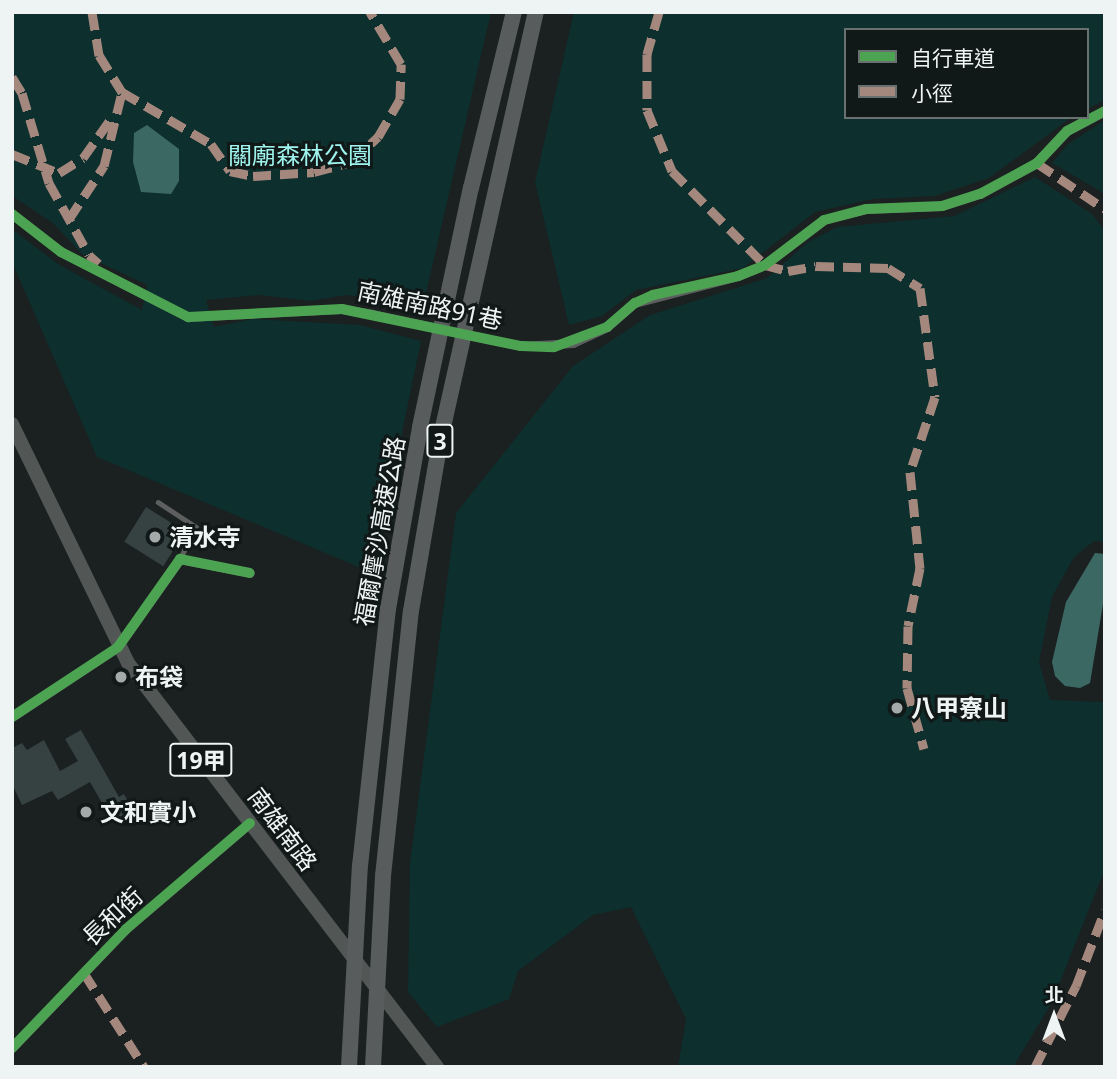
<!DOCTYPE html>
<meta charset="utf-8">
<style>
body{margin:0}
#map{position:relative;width:1117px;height:1079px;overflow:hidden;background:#1b2020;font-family:"Noto Sans","Noto Sans TC",sans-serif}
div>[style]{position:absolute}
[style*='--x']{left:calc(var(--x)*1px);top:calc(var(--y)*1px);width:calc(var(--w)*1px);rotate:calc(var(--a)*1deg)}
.green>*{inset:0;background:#0d2f2d}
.water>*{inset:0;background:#3c6864}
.building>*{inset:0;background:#364141;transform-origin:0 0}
.lane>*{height:4.5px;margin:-2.25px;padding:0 2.25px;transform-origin:2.25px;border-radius:2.25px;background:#5d5f5f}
.street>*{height:9px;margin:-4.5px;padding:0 4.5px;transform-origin:4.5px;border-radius:4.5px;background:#5d5f5f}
.primary>*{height:14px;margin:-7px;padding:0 7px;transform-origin:7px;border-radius:7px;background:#525756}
.highway>*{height:16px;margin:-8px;padding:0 8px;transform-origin:8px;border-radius:8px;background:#595c5c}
.street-bridge>*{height:9px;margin:-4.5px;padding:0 4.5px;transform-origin:4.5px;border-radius:4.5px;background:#5d5f5f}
.highway-bridge>*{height:16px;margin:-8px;padding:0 8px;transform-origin:8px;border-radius:8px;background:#595c5c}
.quiet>*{height:9px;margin-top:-4.5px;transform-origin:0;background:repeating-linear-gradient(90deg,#a5887d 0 18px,transparent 0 27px)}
.cycleway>*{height:10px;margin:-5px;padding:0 5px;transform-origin:5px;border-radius:5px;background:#4ca352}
.dots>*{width:19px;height:19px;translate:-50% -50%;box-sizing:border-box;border:4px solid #101918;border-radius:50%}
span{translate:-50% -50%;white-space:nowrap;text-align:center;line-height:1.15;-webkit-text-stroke:6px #101918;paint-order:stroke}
.shield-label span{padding:2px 5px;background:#101918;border:2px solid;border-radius:5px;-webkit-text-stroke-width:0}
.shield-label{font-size:23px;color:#eef4f4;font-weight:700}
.park-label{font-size:24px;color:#9ef3ed}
.street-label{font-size:24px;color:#eef4f4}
.poi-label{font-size:24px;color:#eef4f4;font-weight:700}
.left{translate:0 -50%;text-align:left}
.frame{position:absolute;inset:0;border:14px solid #eef4f4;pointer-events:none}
.legend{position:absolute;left:844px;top:28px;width:245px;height:91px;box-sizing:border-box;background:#101918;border:2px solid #697170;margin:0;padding:9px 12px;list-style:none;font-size:21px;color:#eef4f4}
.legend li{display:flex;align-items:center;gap:14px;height:35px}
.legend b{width:35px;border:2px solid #697170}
.north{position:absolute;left:1019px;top:981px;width:70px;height:70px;-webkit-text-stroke:5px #101918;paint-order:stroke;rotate:0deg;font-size:19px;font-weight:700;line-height:28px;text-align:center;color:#eef4f4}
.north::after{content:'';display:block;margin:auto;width:24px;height:32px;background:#eef4f4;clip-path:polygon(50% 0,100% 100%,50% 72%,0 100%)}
</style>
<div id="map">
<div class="green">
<i style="clip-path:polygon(12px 12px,491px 12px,423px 306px,346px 295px,311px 301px,259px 295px,206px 300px,214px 327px,253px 319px,360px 325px,421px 341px,373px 573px,97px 457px,12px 262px,12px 229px,58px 264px,142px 310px,147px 285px,82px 254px,53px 223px,12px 196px)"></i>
<i style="clip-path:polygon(574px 12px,1105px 12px,1105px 100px,1087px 109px,1087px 30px,846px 30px,846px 117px,1072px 117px,989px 178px,935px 196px,873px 199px,815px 212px,743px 268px,636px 290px,602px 316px,569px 325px,535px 182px)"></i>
<i style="clip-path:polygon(1105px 120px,1105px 194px,1052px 163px,1068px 144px)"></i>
<i style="clip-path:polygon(1035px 177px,1092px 214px,1105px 231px,1105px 542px,1094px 541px,1074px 557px,1052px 597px,1039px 662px,1050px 700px,1105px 702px,1105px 869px,1052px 1002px,1013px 1067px,678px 1067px,686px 1019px,631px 907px,593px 915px,518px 971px,509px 999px,437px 1027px,408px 992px,410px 863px,456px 513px,573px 366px,650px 315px,767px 278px,808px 242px,837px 227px,954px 216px)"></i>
</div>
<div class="water">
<i style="clip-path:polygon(147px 125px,179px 149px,179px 181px,171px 194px,141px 192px,133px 162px,134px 133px)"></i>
<i style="clip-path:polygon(1095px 553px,1105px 554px,1105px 592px,1090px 683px,1080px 688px,1065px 686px,1055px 676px,1052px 662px,1066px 602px)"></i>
</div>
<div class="building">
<i style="left:146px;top:507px;width:46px;height:41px;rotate:32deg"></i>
<i style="clip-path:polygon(81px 730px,119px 797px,124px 794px,135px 814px,121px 821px,110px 817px,90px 782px,58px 800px,52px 791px,22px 805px,12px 784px,12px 748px,22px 743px,27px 750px,44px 740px,60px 771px,78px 761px,65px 739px)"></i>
</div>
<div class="lane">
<i style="--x:158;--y:502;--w:45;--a:33.3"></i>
<i style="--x:196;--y:527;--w:34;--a:116"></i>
</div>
<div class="street">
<i style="--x:12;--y:214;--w:62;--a:37.8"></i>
<i style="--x:61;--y:252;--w:143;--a:27.1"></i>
<i style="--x:188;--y:317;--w:154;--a:-3"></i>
<i style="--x:342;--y:309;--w:30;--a:9"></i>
<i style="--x:521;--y:346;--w:52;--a:-3.3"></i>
<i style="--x:573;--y:343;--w:38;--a:-25"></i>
<i style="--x:607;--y:327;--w:37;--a:-41"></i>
<i style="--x:635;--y:303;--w:106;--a:-14.7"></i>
<i style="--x:738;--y:276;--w:29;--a:-22"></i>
<i style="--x:765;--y:265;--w:74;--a:-37.3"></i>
<i style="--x:824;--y:220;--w:43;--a:-14.7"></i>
<i style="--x:866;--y:209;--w:76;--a:-2.3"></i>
<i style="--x:942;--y:206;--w:40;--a:-18"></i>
<i style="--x:980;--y:194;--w:65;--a:-28.5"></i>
<i style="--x:1037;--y:163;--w:44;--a:-46.8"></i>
<i style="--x:1067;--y:131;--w:43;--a:-27.8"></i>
<i style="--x:12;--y:717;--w:127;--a:-33.4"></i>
<i style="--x:118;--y:647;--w:108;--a:-54.8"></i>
<i style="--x:180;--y:559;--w:71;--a:11.3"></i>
<i style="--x:12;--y:1048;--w:165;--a:-46.2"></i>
<i style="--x:126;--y:929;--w:163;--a:-40.5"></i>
</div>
<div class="primary">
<i style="--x:12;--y:424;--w:266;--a:64.1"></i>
<i style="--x:128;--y:663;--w:509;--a:52.59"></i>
</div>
<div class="highway">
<i style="--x:360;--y:866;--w:259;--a:-83.8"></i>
<i style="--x:388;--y:609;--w:185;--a:-80"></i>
<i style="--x:420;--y:427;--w:244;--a:-78"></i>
<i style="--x:471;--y:188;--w:181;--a:-76.3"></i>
<i style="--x:383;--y:876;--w:266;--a:-84"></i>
<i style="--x:411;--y:611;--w:178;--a:-80.3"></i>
<i style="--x:441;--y:436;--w:435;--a:-77.4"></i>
</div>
<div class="street-bridge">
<i style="--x:372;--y:314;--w:152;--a:12.1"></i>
</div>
<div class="highway-bridge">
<i style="--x:349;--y:1067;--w:201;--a:-86.9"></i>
<i style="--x:373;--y:1067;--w:191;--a:-87"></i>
</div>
<div class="quiet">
<i style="--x:92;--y:12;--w:44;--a:80.8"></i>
<i style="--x:99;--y:55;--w:44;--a:58.1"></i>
<i style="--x:122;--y:92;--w:103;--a:30.3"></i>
<i style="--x:211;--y:144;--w:33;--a:55"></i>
<i style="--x:230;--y:171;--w:24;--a:12"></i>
<i style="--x:253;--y:176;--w:61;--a:-3.8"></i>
<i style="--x:314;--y:172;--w:38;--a:-15"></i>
<i style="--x:351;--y:162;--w:37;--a:-43"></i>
<i style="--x:378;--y:137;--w:44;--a:-59.9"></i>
<i style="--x:400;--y:99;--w:35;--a:-88"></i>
<i style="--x:401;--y:64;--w:61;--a:-120.8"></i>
<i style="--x:659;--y:12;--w:44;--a:105.9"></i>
<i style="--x:647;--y:54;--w:56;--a:90"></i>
<i style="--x:647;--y:110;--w:66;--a:67.7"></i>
<i style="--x:672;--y:171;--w:132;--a:45.3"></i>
<i style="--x:765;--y:265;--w:24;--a:15"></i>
<i style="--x:788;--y:271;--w:28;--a:-10"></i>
<i style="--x:816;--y:266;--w:72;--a:1.6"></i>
<i style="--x:888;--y:268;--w:38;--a:32"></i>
<i style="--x:920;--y:288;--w:110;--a:82.2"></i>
<i style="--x:935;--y:397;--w:79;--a:108.4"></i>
<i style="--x:910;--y:472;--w:97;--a:84.1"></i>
<i style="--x:920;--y:568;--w:59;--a:101.7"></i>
<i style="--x:908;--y:626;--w:62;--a:90.9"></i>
<i style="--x:907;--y:688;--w:63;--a:74.4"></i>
<i style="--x:12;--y:77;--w:19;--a:58"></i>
<i style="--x:22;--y:93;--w:94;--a:73.3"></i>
<i style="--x:49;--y:183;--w:82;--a:60.9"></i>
<i style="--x:89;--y:255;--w:13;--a:42"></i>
<i style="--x:12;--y:154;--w:51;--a:22"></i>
<i style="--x:59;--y:173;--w:28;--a:-32"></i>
<i style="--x:83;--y:158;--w:47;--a:-54.6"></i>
<i style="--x:1037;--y:163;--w:82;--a:34.1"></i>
<i style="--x:69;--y:219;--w:64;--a:-56.6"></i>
<i style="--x:104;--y:166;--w:76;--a:-76.3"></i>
<i style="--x:84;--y:973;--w:112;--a:57.4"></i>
<i style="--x:1035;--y:1067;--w:91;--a:-63.2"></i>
<i style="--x:1076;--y:986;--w:81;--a:-69.1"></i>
</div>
<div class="cycleway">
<i style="--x:12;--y:214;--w:62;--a:37.8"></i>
<i style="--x:61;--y:252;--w:143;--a:27.1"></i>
<i style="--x:188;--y:317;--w:154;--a:-3"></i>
<i style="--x:342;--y:309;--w:183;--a:11.7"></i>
<i style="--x:521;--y:346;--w:33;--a:2"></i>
<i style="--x:554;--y:347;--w:57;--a:-20.7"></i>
<i style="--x:607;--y:327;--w:37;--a:-41"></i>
<i style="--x:635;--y:303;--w:20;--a:-24"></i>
<i style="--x:653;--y:295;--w:87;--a:-12.6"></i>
<i style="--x:738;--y:276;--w:29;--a:-22"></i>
<i style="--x:765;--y:265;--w:74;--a:-37.3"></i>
<i style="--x:824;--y:220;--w:43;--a:-14.7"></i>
<i style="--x:866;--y:209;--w:76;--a:-2.3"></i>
<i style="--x:942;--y:206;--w:40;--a:-18"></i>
<i style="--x:980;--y:194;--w:65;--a:-28.5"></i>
<i style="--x:1037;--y:163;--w:44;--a:-46.8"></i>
<i style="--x:1067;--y:131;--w:43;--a:-27.8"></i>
<i style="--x:12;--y:717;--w:127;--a:-33.4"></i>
<i style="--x:118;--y:647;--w:108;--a:-54.8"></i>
<i style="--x:180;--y:559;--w:71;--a:11.3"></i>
<i style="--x:12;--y:1048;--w:165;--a:-46.2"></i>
<i style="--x:126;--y:929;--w:163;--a:-40.5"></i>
</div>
<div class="dots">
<i style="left:155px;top:537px;background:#a4aaaa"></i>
<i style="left:121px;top:677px;background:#a4aaaa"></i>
<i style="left:897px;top:708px;background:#a4aaaa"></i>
<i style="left:86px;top:812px;background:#a4aaaa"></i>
</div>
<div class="shield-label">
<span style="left:440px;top:441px">3</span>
<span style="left:201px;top:760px">19甲</span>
</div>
<div class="park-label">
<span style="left:300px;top:155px">關廟森林公園</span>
</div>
<div class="street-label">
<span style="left:430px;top:305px;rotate:12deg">南雄南路91巷</span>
<span style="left:379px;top:531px;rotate:-80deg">福爾摩沙高速公路</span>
<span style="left:283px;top:829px;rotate:53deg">南雄南路</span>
<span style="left:112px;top:916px;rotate:-43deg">長和街</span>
</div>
<div class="poi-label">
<span class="left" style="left:169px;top:537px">清水寺</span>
<span class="left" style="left:135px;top:677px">布袋</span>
<span class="left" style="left:911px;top:708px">八甲寮山</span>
<span class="left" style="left:100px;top:812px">文和實小</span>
</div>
<div class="frame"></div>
<ul class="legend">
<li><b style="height:9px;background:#4ca352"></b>自行車道</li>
<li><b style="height:9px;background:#a5887d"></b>小徑</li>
</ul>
<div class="north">北</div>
</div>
